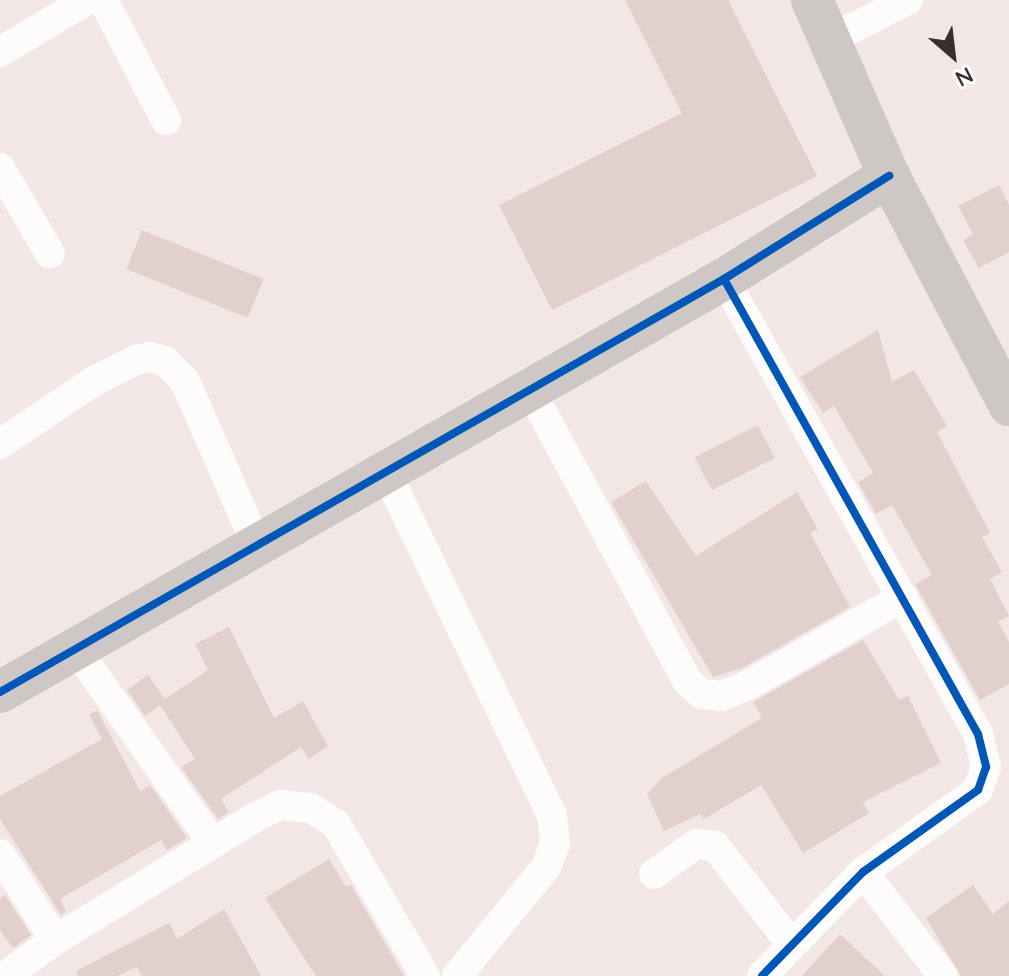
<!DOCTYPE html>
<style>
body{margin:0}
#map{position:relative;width:1009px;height:976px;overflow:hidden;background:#f2e7e5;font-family:Quicksand,sans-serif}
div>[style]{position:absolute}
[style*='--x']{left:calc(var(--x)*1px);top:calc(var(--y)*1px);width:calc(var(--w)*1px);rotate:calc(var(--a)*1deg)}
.building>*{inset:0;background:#e2d0cc;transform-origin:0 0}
.street>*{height:30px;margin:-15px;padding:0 15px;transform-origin:15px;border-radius:15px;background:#fdfbfb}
.secondary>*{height:42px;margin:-21px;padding:0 21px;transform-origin:21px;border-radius:21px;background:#cdc7c5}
.cycleway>*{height:8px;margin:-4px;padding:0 4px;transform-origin:4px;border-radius:4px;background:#0057b8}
span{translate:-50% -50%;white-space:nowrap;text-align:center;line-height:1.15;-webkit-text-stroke:6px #fff;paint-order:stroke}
.north{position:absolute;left:913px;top:16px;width:80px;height:80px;-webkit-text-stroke:6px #fff;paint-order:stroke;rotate:152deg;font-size:22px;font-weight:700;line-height:32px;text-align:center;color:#38302e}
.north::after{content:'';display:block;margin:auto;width:28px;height:36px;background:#38302e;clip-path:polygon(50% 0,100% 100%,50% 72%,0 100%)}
</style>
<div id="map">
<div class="building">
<i style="clip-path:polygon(625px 0,728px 0,817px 176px,552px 310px,499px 205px,682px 113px)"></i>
<i style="clip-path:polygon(999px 185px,1009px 205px,1009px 252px,979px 268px,963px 240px,973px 234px,958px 206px)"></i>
<i style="left:142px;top:230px;width:131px;height:42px;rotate:22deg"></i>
<i style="clip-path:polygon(878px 330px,892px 382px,914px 370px,947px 426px,937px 432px,990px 533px,982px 537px,1002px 572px,990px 579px,1009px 616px,998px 621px,1009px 642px,1009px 684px,980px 700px,915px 584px,932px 575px,892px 505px,876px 514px,858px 482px,873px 473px,834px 406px,823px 413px,800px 377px)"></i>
<i style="left:758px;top:425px;width:37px;height:71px;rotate:63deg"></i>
<i style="clip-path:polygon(646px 481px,696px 556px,797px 492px,818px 529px,810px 533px,850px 607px,742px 668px,713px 677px,611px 502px)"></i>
<i style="clip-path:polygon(229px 627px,274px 718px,303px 701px,328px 746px,309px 759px,301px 747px,221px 799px,229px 812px,218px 819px,181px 767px,195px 759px,160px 705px,145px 716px,127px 690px,148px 675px,165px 699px,208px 670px,195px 644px)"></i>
<i style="clip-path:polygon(863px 640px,899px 700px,908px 696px,941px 763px,863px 802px,869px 813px,803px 853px,761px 785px,704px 819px,700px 814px,664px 831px,647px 794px,662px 778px,762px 718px,753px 702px)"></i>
<i style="clip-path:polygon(97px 710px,140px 791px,150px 785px,187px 838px,167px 850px,161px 840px,60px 899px,66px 912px,61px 915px,0 819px,0 796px,102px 739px,89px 715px)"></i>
<i style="clip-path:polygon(329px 859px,346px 887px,351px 885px,404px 976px,316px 976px,265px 898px)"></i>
<i style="clip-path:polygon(973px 885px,993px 914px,1009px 901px,1009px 976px,961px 976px,926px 918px)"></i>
<i style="clip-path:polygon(5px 895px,31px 935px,13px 948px,0 930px,0 899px)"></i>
<i style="clip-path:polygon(224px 909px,261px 976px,142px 976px,137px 967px,117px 976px,78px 976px,76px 971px,169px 923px,177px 939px)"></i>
<i style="clip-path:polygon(840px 934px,885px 976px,802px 976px)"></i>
</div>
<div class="street">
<i style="--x:103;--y:0;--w:136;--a:62.3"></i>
<i style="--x:831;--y:39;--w:86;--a:-26.9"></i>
<i style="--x:0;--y:52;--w:101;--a:-30.9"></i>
<i style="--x:0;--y:168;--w:99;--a:59.8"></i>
<i style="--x:724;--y:279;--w:521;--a:60.83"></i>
<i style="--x:978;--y:734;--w:34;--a:76"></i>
<i style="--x:986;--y:767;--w:24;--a:109"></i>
<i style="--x:978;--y:790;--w:141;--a:144.5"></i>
<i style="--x:863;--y:872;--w:145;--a:134.2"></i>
<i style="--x:530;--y:390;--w:332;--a:61.6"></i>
<i style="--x:688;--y:682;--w:18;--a:41"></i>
<i style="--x:702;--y:694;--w:20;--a:6"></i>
<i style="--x:722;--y:696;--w:30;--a:-23"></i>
<i style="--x:750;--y:684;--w:176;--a:-29.6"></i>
<i style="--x:0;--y:444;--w:113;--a:-33.8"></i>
<i style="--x:94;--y:381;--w:47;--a:-26.6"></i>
<i style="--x:136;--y:360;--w:14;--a:-12"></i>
<i style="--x:150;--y:357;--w:16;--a:15"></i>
<i style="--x:165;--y:361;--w:28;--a:45"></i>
<i style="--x:185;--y:381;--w:180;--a:66.4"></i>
<i style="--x:386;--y:472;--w:381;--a:64.2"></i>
<i style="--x:552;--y:815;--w:29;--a:84"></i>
<i style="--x:555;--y:844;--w:25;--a:111"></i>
<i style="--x:546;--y:867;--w:141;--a:129.2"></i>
<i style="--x:76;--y:649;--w:237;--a:54.8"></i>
<i style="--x:0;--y:854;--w:102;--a:57.4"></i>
<i style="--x:55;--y:940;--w:62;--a:144.2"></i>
<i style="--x:863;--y:872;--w:131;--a:52.4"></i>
<i style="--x:654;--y:874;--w:52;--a:-35.5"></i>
<i style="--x:696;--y:844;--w:19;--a:6"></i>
<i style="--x:715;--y:846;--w:125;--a:52.1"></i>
<i style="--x:55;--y:940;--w:233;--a:-31.5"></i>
<i style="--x:254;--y:818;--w:29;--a:-27"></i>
<i style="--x:280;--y:805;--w:31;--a:6"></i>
<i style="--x:311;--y:808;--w:30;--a:33"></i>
<i style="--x:336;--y:824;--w:176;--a:59.6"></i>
</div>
<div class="secondary">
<i style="--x:812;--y:0;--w:192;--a:66.4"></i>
<i style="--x:889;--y:176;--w:259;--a:62.3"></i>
<i style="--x:0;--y:692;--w:834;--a:-29.7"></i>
<i style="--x:724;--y:279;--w:195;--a:-32"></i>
</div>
<div class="cycleway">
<i style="--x:724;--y:279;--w:521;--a:60.83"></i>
<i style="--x:978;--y:734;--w:34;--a:76"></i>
<i style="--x:986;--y:767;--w:24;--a:109"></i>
<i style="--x:978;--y:790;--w:141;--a:144.5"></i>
<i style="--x:863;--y:872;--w:145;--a:134.2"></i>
<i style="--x:0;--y:692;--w:834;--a:-29.7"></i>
<i style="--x:724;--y:279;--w:195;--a:-32"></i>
</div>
<div class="north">N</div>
</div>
